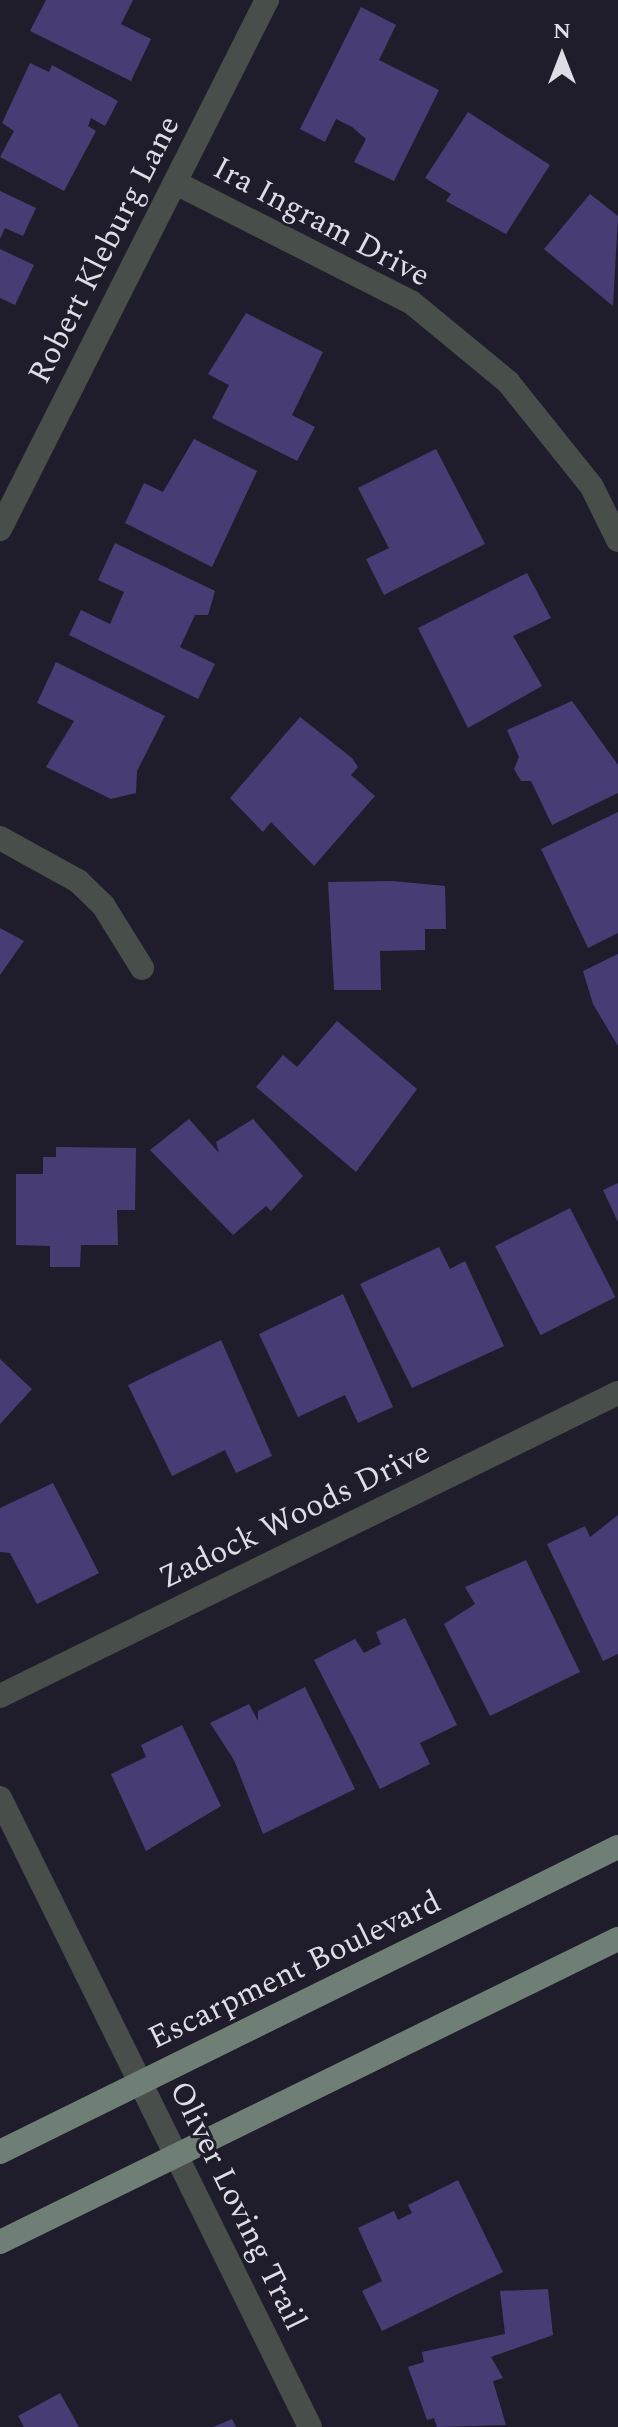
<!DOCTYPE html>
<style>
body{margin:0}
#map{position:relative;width:618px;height:2427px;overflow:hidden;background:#1f1d2b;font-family:Spectral,serif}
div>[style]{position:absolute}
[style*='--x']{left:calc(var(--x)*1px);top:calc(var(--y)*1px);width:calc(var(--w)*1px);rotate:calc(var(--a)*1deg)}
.building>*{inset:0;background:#473d74;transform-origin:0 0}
.minor>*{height:24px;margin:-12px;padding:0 12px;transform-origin:12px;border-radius:12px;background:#484f4a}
.major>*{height:24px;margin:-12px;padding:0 12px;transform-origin:12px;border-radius:12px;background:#707f75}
span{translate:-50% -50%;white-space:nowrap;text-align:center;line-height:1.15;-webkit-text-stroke:6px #1f1d2b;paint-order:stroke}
.street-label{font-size:32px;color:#dedde7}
.north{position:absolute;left:522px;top:16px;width:80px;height:80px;-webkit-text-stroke:6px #1f1d2b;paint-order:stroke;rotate:0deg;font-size:22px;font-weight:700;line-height:32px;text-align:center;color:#dedde7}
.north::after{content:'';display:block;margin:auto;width:28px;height:36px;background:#dedde7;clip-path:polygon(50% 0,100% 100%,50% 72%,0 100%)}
</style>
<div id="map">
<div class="building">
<i style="clip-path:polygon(46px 0,133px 0,121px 24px,151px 39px,131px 81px,30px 31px)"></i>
<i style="clip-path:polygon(361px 7px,396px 25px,379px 60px,439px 90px,394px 181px,354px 162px,366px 139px,352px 127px,336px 119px,325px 142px,300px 129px)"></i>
<i style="clip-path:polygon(30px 63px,49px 72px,52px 65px,118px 101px,105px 126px,91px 118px,88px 126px,96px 131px,64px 191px,0 157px,14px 131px,2px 123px)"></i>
<i style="clip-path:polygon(468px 112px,550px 165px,506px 234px,446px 201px,451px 194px,425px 178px)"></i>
<i style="clip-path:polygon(0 191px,36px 208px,23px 236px,5px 228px,0 239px)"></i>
<i style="clip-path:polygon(590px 194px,618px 216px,613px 306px,544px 249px)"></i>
<i style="clip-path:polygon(0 249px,34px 265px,15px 305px,0 298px)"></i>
<i style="clip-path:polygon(246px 313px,323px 352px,292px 415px,315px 427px,297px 461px,212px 418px,229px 385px,208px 374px)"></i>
<i style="clip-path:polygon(194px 439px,257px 471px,212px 567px,125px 523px,144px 483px,163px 492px)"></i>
<i style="clip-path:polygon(436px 449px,485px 544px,384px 595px,366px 559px,389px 548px,358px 488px)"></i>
<i style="clip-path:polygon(115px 543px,215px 591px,208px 615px,195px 615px,180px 647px,215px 664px,198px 699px,69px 635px,81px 610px,110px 624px,124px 592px,98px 580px)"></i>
<i style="clip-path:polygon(527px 573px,551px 618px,513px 636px,542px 686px,468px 728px,418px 628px)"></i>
<i style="clip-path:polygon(56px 662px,165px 716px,137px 771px,136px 793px,111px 799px,46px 767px,74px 721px,37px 703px)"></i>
<i style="clip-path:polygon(572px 701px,618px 765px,618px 793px,552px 825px,531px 781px,521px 781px,514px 769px,519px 757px,507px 730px)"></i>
<i style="clip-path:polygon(300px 717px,352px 758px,358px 767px,351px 775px,375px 796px,314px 866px,271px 822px,263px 832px,230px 798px)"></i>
<i style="clip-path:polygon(618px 812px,618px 933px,588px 948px,541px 849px)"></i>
<i style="clip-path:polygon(393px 881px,445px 886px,446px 929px,425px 929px,425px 950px,380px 951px,381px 990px,334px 990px,328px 882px)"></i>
<i style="clip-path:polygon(0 928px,24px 941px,0 975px)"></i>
<i style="clip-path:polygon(618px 954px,618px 1046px,593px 1004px,583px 971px)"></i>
<i style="clip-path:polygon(337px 1021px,417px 1089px,356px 1172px,256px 1087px,283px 1055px,297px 1067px)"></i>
<i style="clip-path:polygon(189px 1119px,219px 1153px,216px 1142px,253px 1119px,303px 1176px,271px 1211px,266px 1206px,233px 1235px,150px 1150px)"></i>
<i style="clip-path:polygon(56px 1147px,136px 1148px,135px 1210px,117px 1210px,118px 1245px,81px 1245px,80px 1267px,50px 1267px,50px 1246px,16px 1245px,16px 1174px,43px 1174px,43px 1157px,56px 1157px)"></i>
<i style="clip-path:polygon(618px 1183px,618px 1222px,603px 1190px)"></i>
<i style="left:570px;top:1208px;width:100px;height:84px;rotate:63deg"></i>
<i style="clip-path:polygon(439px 1247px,450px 1269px,465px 1261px,504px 1346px,412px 1388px,360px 1284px)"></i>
<i style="clip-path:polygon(343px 1294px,393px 1407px,358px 1423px,345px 1395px,298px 1417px,259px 1334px)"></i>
<i style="clip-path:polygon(221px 1340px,272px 1456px,236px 1473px,225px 1450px,172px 1476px,128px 1385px)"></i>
<i style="clip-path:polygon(0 1359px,32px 1389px,0 1424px)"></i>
<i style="clip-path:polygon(53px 1483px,99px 1573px,37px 1604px,10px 1553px,0 1552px,0 1508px)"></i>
<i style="clip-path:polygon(618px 1515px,618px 1654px,603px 1661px,547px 1544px,585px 1526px,590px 1537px)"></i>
<i style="clip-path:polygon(526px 1560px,580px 1672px,490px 1716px,444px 1624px,475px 1604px,465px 1587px)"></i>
<i style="clip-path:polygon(405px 1618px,457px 1725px,420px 1743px,430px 1764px,380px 1789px,314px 1660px,355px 1639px,364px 1653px,381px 1644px,376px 1632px)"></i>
<i style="clip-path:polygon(305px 1687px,355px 1789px,263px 1834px,234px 1760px,210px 1723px,249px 1704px,258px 1721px,258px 1711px)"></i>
<i style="clip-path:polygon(182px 1725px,221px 1806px,146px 1851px,111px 1774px,146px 1757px,141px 1745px)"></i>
<i style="clip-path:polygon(458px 2180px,503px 2272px,382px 2331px,362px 2291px,382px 2281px,358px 2228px,394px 2211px,398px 2220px,412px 2213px,408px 2205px)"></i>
<i style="clip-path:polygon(548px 2289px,553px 2335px,491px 2357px,503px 2378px,493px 2381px,506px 2425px,437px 2427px,434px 2418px,427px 2420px,408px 2367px,424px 2362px,422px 2352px,505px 2334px,500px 2291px)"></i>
<i style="clip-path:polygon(60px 2393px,79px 2427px,24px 2427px,18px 2416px)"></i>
<i style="clip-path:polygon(232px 2419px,236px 2427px,213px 2427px)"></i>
</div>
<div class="minor">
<i style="--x:176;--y:183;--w:263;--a:26.9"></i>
<i style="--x:411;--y:302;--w:126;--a:39.5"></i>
<i style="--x:508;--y:382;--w:134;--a:51.3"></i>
<i style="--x:592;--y:487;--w:59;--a:63.9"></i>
<i style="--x:0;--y:529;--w:593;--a:-63.22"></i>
<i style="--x:0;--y:838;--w:89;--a:28.9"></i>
<i style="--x:78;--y:881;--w:35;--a:44"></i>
<i style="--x:103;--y:905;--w:74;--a:58.2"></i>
<i style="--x:0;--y:1696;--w:688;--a:-26.12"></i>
<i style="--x:0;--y:1798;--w:701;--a:63.76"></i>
</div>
<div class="major">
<i style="--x:0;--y:2152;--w:689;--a:-26.27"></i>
<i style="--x:0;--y:2242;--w:688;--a:-26.12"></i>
</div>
<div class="street-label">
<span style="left:321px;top:223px;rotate:28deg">Ira Ingram Drive</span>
<span style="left:105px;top:250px;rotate:-63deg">Robert Kleburg Lane</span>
<span style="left:295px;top:1516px;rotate:-26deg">Zadock Woods Drive</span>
<span style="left:295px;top:1971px;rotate:-26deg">Escarpment Boulevard</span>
<span style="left:237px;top:2206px;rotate:64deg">Oliver Loving Trail</span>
</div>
<div class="north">N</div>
</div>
